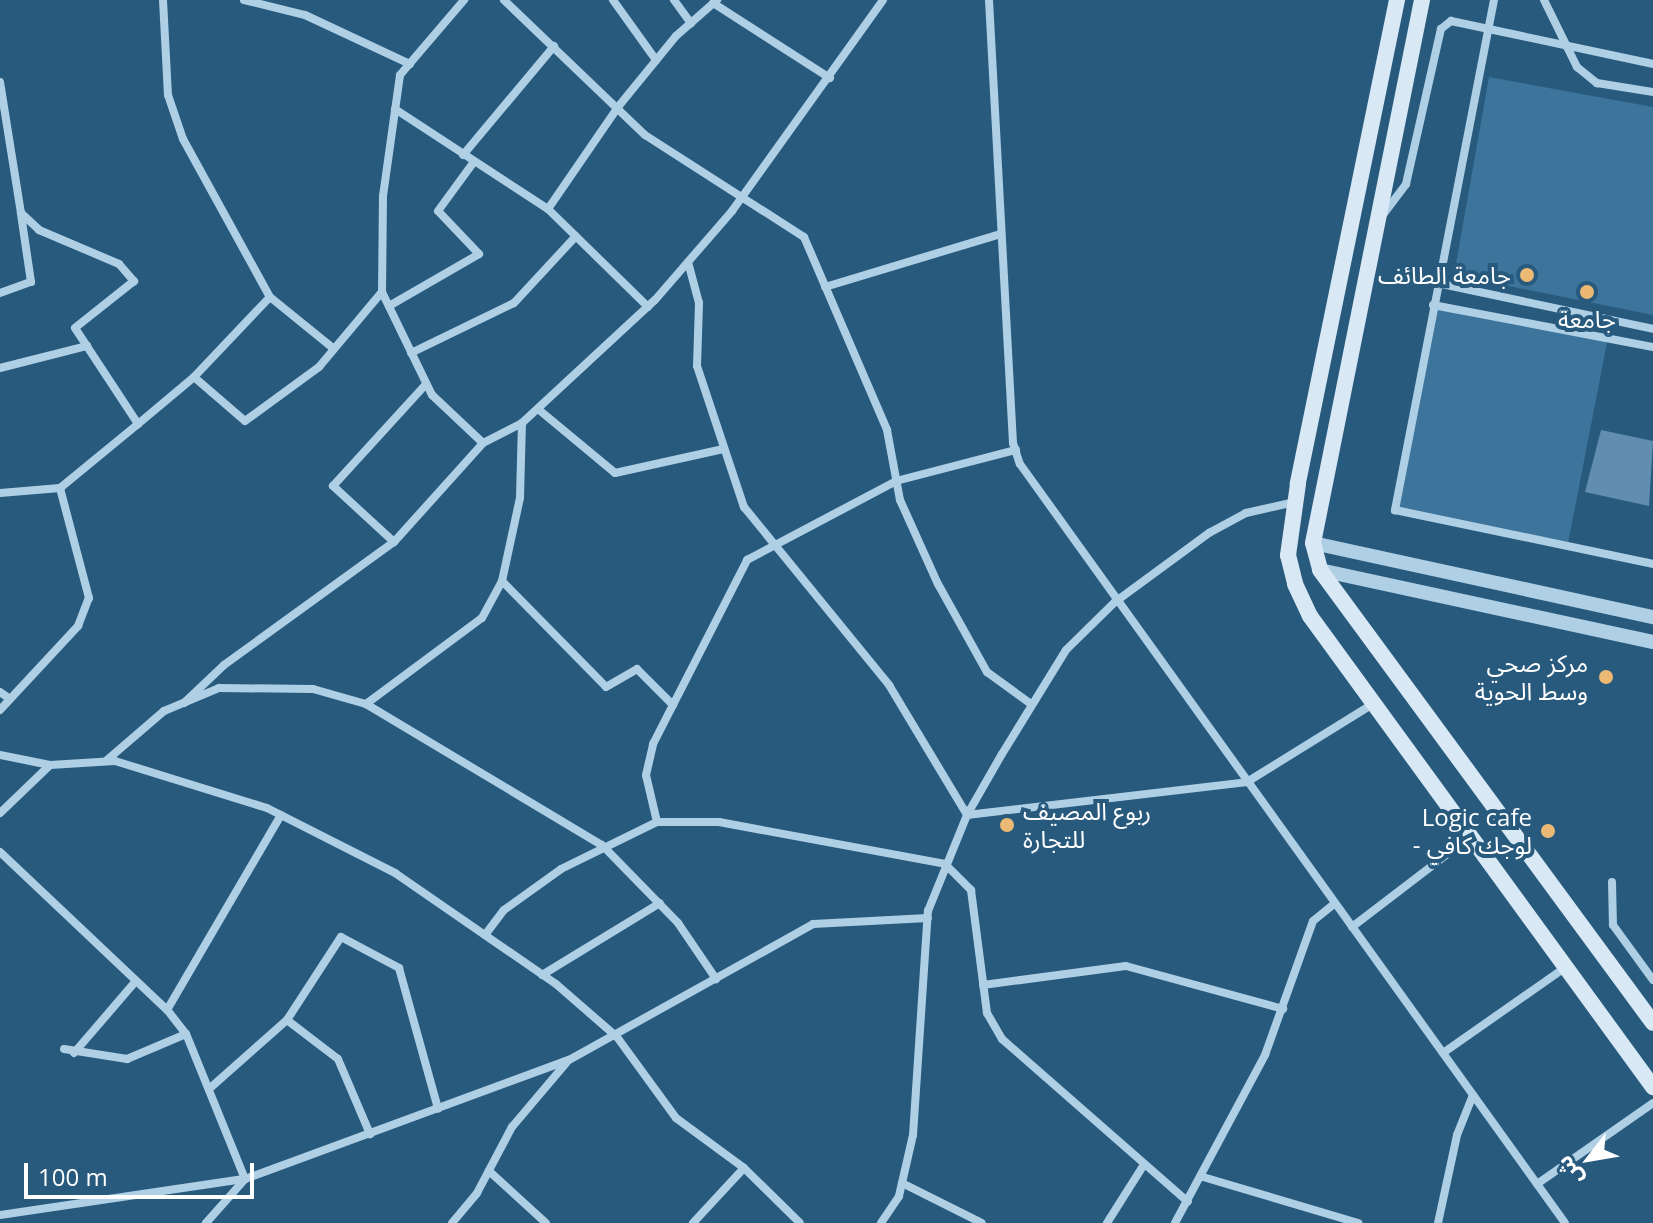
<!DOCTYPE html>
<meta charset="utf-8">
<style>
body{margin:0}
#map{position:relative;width:1653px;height:1223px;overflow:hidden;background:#285a7e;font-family:"Open Sans","Noto Sans Arabic",sans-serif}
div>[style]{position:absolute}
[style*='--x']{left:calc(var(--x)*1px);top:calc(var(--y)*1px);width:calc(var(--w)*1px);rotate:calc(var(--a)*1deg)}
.green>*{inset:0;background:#3c749c;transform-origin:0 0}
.building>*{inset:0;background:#618eaf}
.minor>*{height:8px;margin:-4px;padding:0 4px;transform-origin:4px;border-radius:4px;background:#afcfe5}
.tertiary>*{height:14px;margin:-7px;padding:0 7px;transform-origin:7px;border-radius:7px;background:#afcfe5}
.secondary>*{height:16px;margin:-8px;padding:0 8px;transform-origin:8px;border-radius:8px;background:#d8e8f5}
.dots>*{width:22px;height:22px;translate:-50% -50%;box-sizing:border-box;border:4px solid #285a7e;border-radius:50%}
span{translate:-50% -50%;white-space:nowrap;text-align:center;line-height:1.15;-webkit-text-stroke:8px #285a7e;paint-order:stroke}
.poi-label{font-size:24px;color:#fff}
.right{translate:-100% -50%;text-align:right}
.left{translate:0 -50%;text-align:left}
.north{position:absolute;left:1549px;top:1119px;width:80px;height:80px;-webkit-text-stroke:6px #285a7e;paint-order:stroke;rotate:239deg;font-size:22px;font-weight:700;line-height:32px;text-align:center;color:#fff}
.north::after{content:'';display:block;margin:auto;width:28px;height:36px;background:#fff;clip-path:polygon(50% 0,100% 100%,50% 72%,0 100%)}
.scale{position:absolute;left:24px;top:1163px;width:230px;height:36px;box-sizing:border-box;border:4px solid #fff;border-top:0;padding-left:10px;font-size:24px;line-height:28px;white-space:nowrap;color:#fff;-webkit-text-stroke:6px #285a7e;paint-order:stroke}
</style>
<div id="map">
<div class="green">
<i style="clip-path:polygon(1489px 77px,1653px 107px,1653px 315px,1454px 275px)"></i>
<i style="left:1433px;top:305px;width:178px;height:208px;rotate:11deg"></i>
</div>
<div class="building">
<i style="clip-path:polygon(1601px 430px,1653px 441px,1649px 506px,1585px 492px)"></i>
</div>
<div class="minor">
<i style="--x:163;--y:0;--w:95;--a:87"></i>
<i style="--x:168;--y:95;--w:46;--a:71.2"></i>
<i style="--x:183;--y:139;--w:180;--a:61.2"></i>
<i style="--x:270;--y:297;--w:82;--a:39.1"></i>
<i style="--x:244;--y:0;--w:63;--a:13.8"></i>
<i style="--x:305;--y:15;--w:116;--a:25"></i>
<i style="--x:504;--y:0;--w:195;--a:43.8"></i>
<i style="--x:645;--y:135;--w:189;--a:32.7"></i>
<i style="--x:804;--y:237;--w:210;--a:66.7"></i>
<i style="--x:887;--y:430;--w:71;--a:79.5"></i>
<i style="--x:900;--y:500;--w:92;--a:65.7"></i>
<i style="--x:938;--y:584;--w:101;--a:60.9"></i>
<i style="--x:987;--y:672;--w:54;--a:36"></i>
<i style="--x:613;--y:0;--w:74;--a:54.4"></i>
<i style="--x:674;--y:0;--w:29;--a:54"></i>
<i style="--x:989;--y:0;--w:444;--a:86.9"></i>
<i style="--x:1013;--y:443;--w:22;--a:72"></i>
<i style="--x:1020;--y:464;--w:934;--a:54.32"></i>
<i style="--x:1494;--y:0;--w:520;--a:100.99"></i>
<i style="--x:1395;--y:510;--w:264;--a:11.8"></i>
<i style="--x:1544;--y:0;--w:75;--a:63.8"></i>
<i style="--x:1577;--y:67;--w:26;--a:39"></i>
<i style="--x:1597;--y:83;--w:57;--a:9.1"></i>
<i style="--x:713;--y:3;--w:139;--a:32.7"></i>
<i style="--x:0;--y:82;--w:133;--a:80.9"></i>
<i style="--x:21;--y:213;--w:25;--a:43"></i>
<i style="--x:39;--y:230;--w:87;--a:23"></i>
<i style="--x:119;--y:264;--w:23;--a:49"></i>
<i style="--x:134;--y:281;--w:75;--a:141.5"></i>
<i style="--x:75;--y:328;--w:115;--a:56.7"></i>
<i style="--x:138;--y:424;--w:101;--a:140.6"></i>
<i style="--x:60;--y:488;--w:60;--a:175.2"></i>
<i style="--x:395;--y:109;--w:183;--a:33.2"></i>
<i style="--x:548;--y:209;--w:124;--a:-55.5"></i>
<i style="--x:618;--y:107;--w:92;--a:-50.8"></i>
<i style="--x:676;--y:36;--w:55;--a:-41.3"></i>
<i style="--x:463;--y:155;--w:142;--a:-50.1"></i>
<i style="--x:548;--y:209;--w:140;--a:44.4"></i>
<i style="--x:1382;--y:216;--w:40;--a:-53"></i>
<i style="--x:1406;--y:184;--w:159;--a:-77.3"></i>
<i style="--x:1441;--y:29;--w:13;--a:-39"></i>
<i style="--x:1451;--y:21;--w:207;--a:12"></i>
<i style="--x:688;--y:262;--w:42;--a:75"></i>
<i style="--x:699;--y:303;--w:63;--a:91.8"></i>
<i style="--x:697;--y:366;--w:149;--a:71.6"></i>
<i style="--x:744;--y:507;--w:230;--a:50.8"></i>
<i style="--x:889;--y:685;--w:152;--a:59"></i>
<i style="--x:967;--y:815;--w:282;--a:-6.7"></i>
<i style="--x:1247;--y:782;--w:148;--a:-31.8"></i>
<i style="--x:1437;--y:283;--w:221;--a:12"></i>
<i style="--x:825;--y:287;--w:184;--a:-16.8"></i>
<i style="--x:0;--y:293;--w:33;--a:-20"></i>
<i style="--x:31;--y:282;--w:69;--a:-98.4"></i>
<i style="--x:1433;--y:305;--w:224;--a:10.8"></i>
<i style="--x:389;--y:306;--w:104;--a:-30"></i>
<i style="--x:479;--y:254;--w:59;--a:-133.6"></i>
<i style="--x:438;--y:211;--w:59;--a:-53.9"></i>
<i style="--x:411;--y:353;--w:114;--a:-25.9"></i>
<i style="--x:514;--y:303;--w:91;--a:-47.2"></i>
<i style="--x:0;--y:368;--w:90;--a:-14.2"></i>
<i style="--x:194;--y:377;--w:110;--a:-46.5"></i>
<i style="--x:538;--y:409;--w:100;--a:39.7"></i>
<i style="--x:615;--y:473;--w:111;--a:-12.5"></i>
<i style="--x:138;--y:424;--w:73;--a:-40"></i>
<i style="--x:194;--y:377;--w:67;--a:40.8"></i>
<i style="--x:245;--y:421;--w:92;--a:-36.1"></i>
<i style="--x:319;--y:367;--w:98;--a:-50"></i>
<i style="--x:483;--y:443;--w:44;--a:-27.1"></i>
<i style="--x:394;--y:542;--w:83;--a:-137.4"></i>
<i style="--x:333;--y:486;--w:138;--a:-47.6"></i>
<i style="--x:502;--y:581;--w:148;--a:45.5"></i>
<i style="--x:606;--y:687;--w:36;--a:-30"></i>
<i style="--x:637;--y:669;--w:51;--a:45"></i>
<i style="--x:0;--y:692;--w:12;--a:35"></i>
<i style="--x:184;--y:703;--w:55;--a:-43.5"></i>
<i style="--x:224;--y:665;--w:210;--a:-35.9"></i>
<i style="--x:394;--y:542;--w:133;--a:-48"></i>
<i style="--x:483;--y:443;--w:70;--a:-136.7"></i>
<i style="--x:432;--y:395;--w:114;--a:-115.9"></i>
<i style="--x:382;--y:292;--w:96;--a:-89.4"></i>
<i style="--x:383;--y:196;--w:122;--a:-82"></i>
<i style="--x:400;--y:75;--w:99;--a:-49.5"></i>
<i style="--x:366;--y:704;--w:144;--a:-36.6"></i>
<i style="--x:482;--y:618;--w:42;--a:-61.6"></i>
<i style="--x:502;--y:581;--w:85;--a:-77.8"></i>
<i style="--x:520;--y:498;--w:75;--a:-88.5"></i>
<i style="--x:522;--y:423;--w:181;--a:-42.8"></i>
<i style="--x:655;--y:300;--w:118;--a:-49.1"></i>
<i style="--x:732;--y:211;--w:259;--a:-54.4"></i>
<i style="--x:0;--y:710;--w:115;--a:-47.1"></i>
<i style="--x:78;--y:626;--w:30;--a:-69"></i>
<i style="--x:89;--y:598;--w:114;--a:-104.8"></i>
<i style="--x:0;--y:755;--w:51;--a:11.3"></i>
<i style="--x:50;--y:765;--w:65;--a:-3.5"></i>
<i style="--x:115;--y:761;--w:159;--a:17.2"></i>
<i style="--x:267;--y:808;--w:144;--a:26.9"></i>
<i style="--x:395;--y:873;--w:196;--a:34.6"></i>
<i style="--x:556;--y:984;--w:81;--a:41"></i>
<i style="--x:617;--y:1037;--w:100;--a:53.9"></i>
<i style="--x:676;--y:1118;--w:84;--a:36.3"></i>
<i style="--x:744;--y:1168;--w:78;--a:44.5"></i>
<i style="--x:107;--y:760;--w:75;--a:-40.7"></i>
<i style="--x:164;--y:711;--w:60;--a:-22.7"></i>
<i style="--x:219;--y:688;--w:94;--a:0.6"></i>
<i style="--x:313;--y:689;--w:55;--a:15.8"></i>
<i style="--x:366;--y:704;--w:275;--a:30.9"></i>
<i style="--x:602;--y:845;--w:109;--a:45.7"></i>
<i style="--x:678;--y:923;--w:68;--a:55.8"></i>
<i style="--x:0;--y:813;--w:69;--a:-43.8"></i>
<i style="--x:657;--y:822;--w:48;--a:-103.2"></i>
<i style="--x:646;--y:775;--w:32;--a:-77"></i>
<i style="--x:653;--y:744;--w:207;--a:-62.9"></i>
<i style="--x:747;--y:560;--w:169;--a:-27.9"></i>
<i style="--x:896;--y:481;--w:124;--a:-14.5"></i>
<i style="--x:0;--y:852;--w:230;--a:43.4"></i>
<i style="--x:1612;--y:882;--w:43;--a:88.7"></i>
<i style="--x:1613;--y:925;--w:68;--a:54"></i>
<i style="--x:1352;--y:927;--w:150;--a:-37.4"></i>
<i style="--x:485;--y:935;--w:31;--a:-53"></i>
<i style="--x:504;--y:910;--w:70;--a:-35.7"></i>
<i style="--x:561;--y:869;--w:107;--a:-26.1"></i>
<i style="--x:657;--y:822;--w:62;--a:0"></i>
<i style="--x:719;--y:822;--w:230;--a:10.5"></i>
<i style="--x:945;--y:864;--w:37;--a:45"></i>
<i style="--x:971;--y:890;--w:124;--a:82.6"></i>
<i style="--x:987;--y:1013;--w:30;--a:60"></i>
<i style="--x:1002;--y:1039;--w:247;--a:41.2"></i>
<i style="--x:542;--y:975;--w:138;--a:-31.4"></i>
<i style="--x:983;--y:985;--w:144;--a:-7.6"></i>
<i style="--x:1126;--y:966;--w:163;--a:15.3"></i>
<i style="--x:287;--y:1020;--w:99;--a:-57"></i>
<i style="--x:341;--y:937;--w:66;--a:28.1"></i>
<i style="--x:399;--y:968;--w:146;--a:74.5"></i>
<i style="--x:64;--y:1049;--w:64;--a:9"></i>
<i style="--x:127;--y:1059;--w:64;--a:-23"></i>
<i style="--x:74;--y:1053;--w:95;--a:-49.3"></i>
<i style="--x:1443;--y:1053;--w:150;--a:-35"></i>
<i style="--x:209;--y:1089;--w:104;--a:-41.5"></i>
<i style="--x:287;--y:1020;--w:64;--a:37.4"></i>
<i style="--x:338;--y:1059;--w:82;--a:66.9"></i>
<i style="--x:489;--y:1171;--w:77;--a:42.4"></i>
<i style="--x:1203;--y:1177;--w:162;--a:16.5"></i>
<i style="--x:902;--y:1183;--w:89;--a:26.6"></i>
<i style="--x:1537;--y:1184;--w:141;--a:-34.9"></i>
<i style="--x:0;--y:1215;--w:248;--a:-8.4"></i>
<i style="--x:245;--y:1179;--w:345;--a:-20.2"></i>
<i style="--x:569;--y:1060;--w:279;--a:-29.1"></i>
<i style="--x:813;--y:924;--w:115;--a:-3"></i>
<i style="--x:206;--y:1223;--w:59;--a:-48.4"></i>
<i style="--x:245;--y:1179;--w:157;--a:-112.1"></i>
<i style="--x:186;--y:1034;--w:31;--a:-128"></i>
<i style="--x:167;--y:1010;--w:226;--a:-59.7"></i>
<i style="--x:452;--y:1223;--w:39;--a:-50"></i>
<i style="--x:477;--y:1193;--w:75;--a:-62.1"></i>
<i style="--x:512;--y:1127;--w:85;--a:-49.8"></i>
<i style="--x:693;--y:1223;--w:75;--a:-47.2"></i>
<i style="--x:881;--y:1223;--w:32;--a:-56"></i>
<i style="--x:899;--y:1196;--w:63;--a:-77.1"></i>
<i style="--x:913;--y:1135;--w:225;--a:-86.2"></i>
<i style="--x:928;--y:911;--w:104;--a:-67.9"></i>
<i style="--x:967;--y:815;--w:70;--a:-60.2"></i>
<i style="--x:1002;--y:754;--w:122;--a:-58.4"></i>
<i style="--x:1066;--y:650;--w:69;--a:-44.4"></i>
<i style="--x:1115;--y:602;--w:117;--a:-36.3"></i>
<i style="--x:1209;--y:533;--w:42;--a:-28.4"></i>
<i style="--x:1246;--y:513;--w:50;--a:-12.7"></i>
<i style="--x:1107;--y:1223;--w:67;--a:-57.7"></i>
<i style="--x:1175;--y:1223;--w:191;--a:-61.8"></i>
<i style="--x:1265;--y:1055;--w:142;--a:-70.3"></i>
<i style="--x:1313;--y:921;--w:28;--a:-39"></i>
<i style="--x:1438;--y:1223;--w:90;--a:-77.8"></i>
<i style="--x:1457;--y:1135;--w:43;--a:-68.2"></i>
</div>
<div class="tertiary">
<i style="--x:1313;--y:543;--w:348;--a:12.3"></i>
<i style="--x:1320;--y:570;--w:341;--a:12.2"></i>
</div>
<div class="secondary">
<i style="--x:1397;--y:0;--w:494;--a:101.6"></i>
<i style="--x:1298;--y:484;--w:72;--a:98"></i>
<i style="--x:1288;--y:555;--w:30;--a:76"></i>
<i style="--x:1295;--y:584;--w:35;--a:65"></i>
<i style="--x:1310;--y:616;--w:583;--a:53.94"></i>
<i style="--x:1422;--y:0;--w:554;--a:101.35"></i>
<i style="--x:1313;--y:543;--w:28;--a:75"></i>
<i style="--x:1320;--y:570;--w:562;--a:53.68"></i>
</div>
<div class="dots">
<i style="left:1527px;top:275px;background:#ecb975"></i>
<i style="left:1587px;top:292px;background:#ecb975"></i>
<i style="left:1606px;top:677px;background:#ecb975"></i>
<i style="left:1007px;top:825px;background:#ecb975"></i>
<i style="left:1548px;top:831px;background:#ecb975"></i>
</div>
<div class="poi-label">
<span class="right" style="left:1511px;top:275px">جامعة الطائف</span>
<span style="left:1587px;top:319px">جامعة</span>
<span class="right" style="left:1588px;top:677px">مركز صحي<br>وسط الحوية</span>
<span class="left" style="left:1023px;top:825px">ربوع المصيف<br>للتجارة</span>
<span class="right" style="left:1532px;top:831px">Logic cafe<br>- لوجك كافي</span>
</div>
<div class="north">ش</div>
<div class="scale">100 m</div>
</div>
